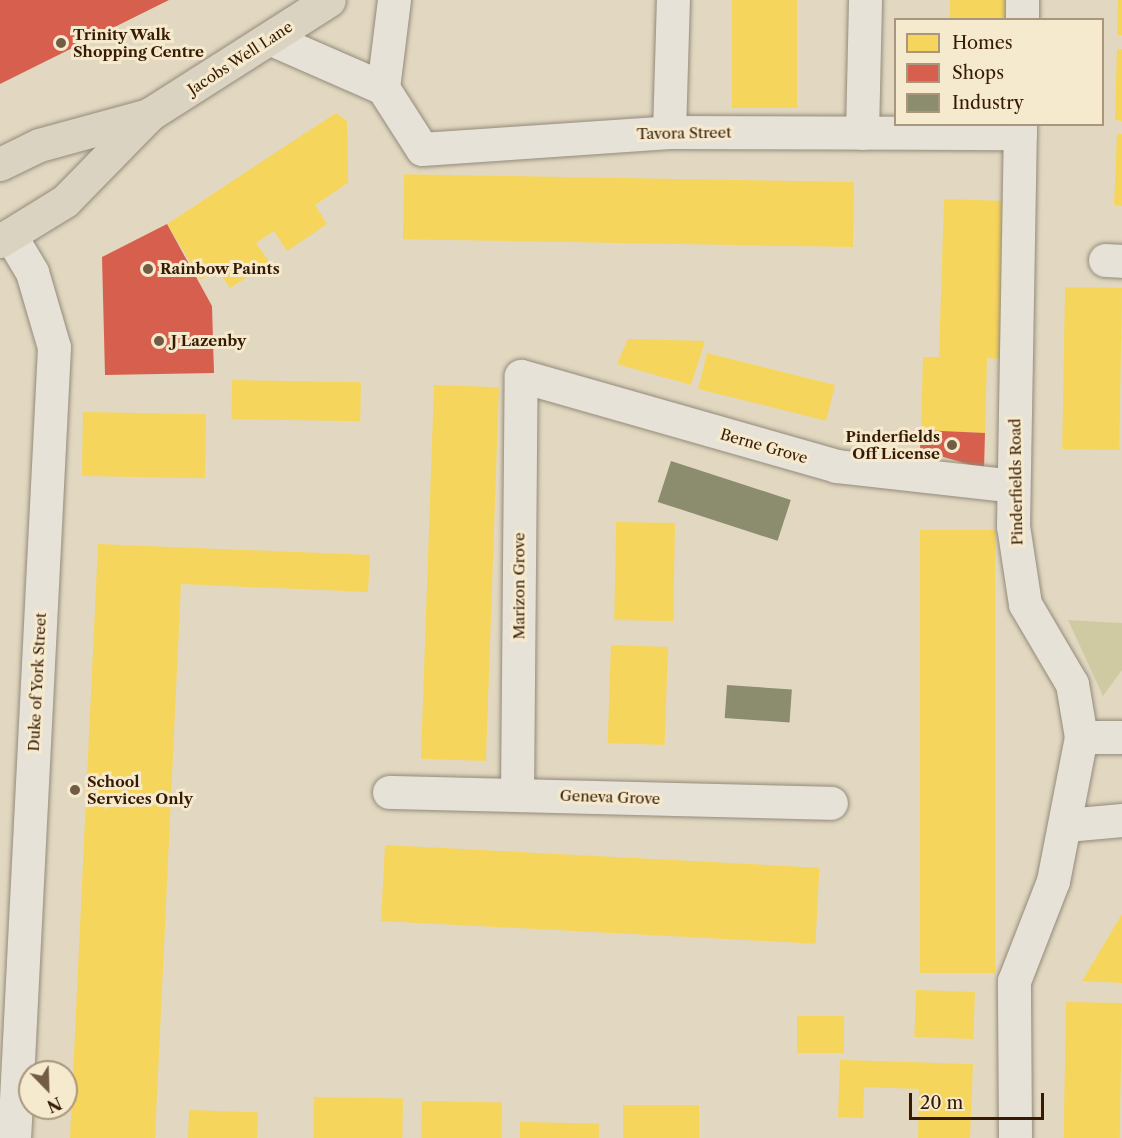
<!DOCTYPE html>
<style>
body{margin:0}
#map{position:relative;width:1122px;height:1138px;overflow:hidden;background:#e2d8c1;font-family:"Libre Caslon Text",serif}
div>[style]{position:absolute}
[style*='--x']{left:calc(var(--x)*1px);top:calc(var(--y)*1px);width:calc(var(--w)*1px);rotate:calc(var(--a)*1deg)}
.green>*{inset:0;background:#d0caa2}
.homes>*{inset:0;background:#f6d55c;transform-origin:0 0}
.shops>*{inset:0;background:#d6604d}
.industry>*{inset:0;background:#8c8c6e;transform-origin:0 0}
.roads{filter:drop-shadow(0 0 2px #938a7a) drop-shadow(0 0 2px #938a7a)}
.minor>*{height:33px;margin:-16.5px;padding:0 16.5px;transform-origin:16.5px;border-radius:16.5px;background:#e7e2d7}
.highway>*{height:33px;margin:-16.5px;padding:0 16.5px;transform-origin:16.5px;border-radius:16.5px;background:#dbd3c2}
.dots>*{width:16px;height:16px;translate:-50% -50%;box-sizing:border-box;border:3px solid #f5e9ce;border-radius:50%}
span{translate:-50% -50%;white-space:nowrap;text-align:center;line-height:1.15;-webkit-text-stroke:6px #f5e9ce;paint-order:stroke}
.poi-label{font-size:15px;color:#361a01;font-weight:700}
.left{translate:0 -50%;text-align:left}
.right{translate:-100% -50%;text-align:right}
.street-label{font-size:15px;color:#361a01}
.legend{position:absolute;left:894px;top:18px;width:210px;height:108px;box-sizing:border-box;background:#f5e9ce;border:2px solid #a9967c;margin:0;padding:8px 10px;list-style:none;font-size:18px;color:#361a01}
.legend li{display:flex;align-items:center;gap:12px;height:30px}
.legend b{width:30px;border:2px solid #a9967c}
.north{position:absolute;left:18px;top:1060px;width:60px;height:60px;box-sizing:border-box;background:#f5e9ce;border:2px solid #a9967c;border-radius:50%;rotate:157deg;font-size:16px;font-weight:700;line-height:24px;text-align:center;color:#361a01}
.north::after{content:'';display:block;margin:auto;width:21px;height:27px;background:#725c44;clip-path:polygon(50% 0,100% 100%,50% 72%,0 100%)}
.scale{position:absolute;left:909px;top:1093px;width:135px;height:27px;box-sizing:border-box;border:3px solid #361a01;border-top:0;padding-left:8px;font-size:18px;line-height:21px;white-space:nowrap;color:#361a01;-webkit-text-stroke:4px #f5e9ce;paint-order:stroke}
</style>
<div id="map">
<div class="green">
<i style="clip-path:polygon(1068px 620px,1122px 623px,1122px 670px,1103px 696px)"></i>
</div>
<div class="homes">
<i style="left:732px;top:0;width:65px;height:108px"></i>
<i style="left:950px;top:0;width:59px;height:20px"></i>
<i style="clip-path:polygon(1118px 0,1122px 0,1122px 35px,1117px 35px)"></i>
<i style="clip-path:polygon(1117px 49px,1122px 49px,1122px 121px,1115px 120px)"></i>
<i style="clip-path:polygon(336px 113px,347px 121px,348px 183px,315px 205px,327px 224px,287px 251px,274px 231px,256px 243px,270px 263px,230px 288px,217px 269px,201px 280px,167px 224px)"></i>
<i style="clip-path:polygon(1117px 134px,1122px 134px,1122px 206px,1114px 205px)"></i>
<i style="left:854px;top:182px;width:65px;height:450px;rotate:91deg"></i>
<i style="clip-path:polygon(944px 199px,1006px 201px,1002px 359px,987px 358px,985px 433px,921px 430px,923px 357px,939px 357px)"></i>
<i style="left:1065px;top:287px;width:57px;height:162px;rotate:1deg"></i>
<i style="clip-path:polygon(628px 339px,705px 341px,691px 385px,617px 364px)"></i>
<i style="left:707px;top:353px;width:132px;height:37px;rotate:14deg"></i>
<i style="left:232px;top:380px;width:129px;height:39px;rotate:1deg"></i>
<i style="left:434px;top:385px;width:65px;height:374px;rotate:2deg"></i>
<i style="left:83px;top:412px;width:123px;height:64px;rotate:1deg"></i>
<i style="left:616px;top:522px;width:59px;height:98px;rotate:1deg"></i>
<i style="left:920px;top:530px;width:75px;height:443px"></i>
<i style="clip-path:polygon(98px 544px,370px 555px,368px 592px,181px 584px,155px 1138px,70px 1138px)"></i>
<i style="left:611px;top:645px;width:57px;height:98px;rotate:2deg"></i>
<i style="left:385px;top:845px;width:435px;height:76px;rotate:3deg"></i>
<i style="clip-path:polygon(1122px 914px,1122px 983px,1082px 981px,1119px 919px)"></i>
<i style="left:916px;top:990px;width:59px;height:47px;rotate:2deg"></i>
<i style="left:1066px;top:1002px;width:56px;height:136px;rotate:1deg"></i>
<i style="left:797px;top:1016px;width:47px;height:37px"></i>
<i style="clip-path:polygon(840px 1060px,973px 1064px,970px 1138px,918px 1138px,919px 1089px,864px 1087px,863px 1118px,838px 1117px)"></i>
<i style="left:314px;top:1097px;width:89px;height:41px;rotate:1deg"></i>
<i style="left:422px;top:1101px;width:80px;height:37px;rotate:1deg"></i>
<i style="left:623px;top:1105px;width:76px;height:33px"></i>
<i style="left:189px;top:1110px;width:69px;height:28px;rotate:2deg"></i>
<i style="left:520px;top:1122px;width:79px;height:16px;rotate:1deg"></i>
</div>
<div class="shops">
<i style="clip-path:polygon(0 0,169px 0,0 84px)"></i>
<i style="clip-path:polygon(167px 224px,212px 306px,214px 373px,105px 375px,102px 257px)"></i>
<i style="clip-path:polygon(921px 430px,985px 433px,984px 469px,920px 450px)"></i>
</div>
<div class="industry">
<i style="left:671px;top:461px;width:126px;height:43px;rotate:18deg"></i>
<i style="left:727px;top:685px;width:65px;height:33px;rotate:4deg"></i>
</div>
<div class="roads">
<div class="minor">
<i style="--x:1022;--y:20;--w:20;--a:-90"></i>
<i style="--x:271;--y:39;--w:122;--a:23.6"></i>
<i style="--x:383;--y:88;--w:72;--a:57.4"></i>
<i style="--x:422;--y:149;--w:248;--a:-3.9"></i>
<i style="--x:669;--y:132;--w:351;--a:0.2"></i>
<i style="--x:383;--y:88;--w:89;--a:-82.9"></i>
<i style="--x:669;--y:132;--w:132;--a:-88.3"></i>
<i style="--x:862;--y:133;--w:133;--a:-88.7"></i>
<i style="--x:10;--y:235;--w:43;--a:59.3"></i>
<i style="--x:32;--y:272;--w:78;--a:73.7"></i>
<i style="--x:54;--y:347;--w:792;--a:92.89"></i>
<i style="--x:1105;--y:260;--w:17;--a:3"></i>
<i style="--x:1081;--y:737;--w:41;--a:0"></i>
<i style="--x:389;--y:792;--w:442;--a:1.4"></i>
<i style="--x:517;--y:795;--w:419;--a:-89.5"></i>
<i style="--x:521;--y:376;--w:328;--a:15.9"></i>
<i style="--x:836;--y:466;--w:178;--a:6.4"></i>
<i style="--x:1066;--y:825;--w:56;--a:-5.1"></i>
<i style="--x:1015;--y:1138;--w:157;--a:-90.4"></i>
<i style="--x:1014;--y:981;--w:107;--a:-68.7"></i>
<i style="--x:1053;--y:881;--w:147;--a:-79"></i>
<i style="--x:1081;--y:737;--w:54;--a:-99.6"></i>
<i style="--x:1072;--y:684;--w:93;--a:-120.4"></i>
<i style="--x:1025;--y:604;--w:79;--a:-98.7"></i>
<i style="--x:1013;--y:526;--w:402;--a:-89"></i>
</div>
<div class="highway">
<i style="--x:0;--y:164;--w:43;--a:-26"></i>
<i style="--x:39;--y:145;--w:114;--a:-15.3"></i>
<i style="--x:0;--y:241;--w:76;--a:-31.6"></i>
<i style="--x:65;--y:201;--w:122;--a:-45.7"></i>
<i style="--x:150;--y:114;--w:212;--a:-32.5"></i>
</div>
</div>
<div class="dots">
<i style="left:61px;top:43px;background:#725c44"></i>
<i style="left:148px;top:269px;background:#725c44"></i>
<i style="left:159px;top:341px;background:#725c44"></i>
<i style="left:952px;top:445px;background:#725c44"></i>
<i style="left:75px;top:790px;background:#725c44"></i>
</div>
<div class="poi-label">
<span class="left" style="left:73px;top:43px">Trinity Walk<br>Shopping Centre</span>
<span class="left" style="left:160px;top:269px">Rainbow Paints</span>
<span class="left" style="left:171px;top:341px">J Lazenby</span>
<span class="right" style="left:940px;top:445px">Pinderfields<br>Off License</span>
<span class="left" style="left:87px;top:790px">School<br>Services Only</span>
</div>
<div class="street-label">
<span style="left:240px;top:58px;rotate:-33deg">Jacobs Well Lane</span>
<span style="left:684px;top:133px;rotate:-1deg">Tavora Street</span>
<span style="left:764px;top:446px;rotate:16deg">Berne Grove</span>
<span style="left:1016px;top:482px;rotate:-91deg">Pinderfields Road</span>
<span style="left:519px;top:586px;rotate:-90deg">Marizon Grove</span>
<span style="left:37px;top:682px;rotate:-87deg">Duke of York Street</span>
<span style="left:610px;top:797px;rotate:2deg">Geneva Grove</span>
</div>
<ul class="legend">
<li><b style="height:16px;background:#f6d55c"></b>Homes</li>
<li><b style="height:16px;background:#d6604d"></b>Shops</li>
<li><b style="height:16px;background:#8c8c6e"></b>Industry</li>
</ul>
<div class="north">N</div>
<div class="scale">20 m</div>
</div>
